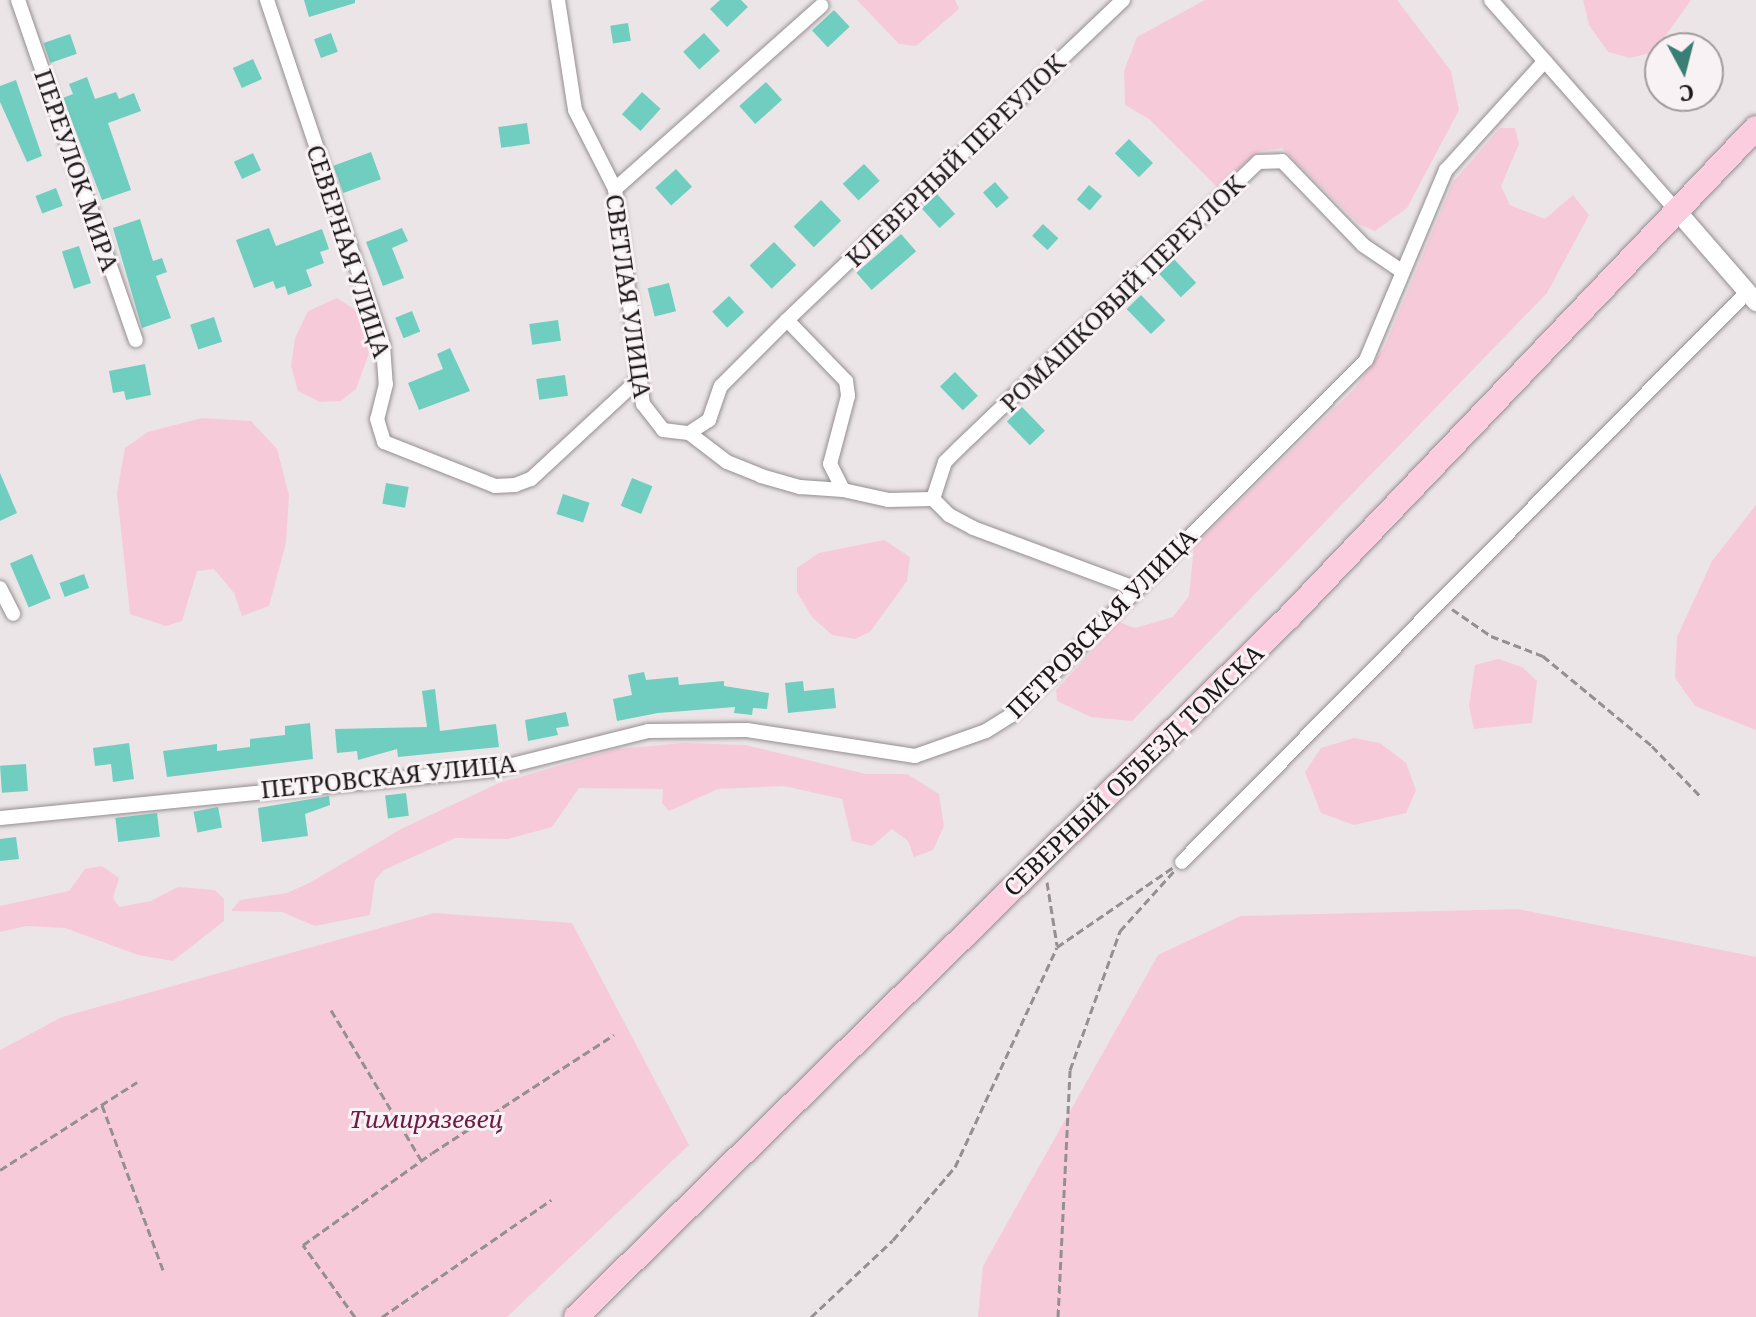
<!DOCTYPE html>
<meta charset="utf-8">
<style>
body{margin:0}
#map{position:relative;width:1756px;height:1317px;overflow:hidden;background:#ebe5e7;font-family:"Noto Serif",serif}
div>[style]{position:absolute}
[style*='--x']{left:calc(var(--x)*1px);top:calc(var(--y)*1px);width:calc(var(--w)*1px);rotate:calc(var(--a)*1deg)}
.green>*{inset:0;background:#f7cada}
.building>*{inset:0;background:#6fcebf;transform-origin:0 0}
.path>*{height:3px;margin-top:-1.5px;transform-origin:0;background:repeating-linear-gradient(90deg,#949091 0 8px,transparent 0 12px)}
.roads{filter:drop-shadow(0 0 2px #948e90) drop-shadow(0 0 2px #948e90)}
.minor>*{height:14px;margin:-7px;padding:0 7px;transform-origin:7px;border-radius:7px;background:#fff}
.tertiary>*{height:18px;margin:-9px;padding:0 9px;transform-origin:9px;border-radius:9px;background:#fff}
.primary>*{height:24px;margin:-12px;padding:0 12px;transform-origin:12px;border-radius:12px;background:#fbcddf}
span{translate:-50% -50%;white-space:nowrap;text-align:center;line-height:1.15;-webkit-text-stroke:6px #f9f2f4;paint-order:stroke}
.street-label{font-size:24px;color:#1a1819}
.park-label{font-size:24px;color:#6d1a44;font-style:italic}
.north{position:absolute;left:1644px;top:32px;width:80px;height:80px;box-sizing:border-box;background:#f9f2f4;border:2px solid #a09b9c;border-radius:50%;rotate:173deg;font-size:22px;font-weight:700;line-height:32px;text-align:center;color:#1a1819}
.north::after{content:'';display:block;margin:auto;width:28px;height:36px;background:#3a7f74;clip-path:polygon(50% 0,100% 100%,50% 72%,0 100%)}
</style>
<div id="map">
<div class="green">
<i style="clip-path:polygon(857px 0,955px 0,959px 9px,916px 46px,899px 44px)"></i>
<i style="clip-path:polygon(1205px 0,1397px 0,1451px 71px,1459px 110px,1407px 208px,1375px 231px,1360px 225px,1282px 148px,1259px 151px,1217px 187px,1149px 119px,1125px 105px,1124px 71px,1137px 37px)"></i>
<i style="clip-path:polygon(1583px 0,1691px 0,1654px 52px,1630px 58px,1608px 52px,1589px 25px)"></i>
<i style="clip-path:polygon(1500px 128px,1515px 128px,1519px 144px,1501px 186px,1510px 205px,1545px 219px,1573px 195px,1589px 215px,1547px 293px,1132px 721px,1091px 717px,1057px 701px,1056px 690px,1119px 622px,1135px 628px,1173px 617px,1189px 596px,1194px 546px,1355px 388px,1384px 348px,1453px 182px)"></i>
<i style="clip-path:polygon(337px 298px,357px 311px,372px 345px,356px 389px,341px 401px,320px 402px,298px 391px,291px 366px,295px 338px,308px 311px)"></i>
<i style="clip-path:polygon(202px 418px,251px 421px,277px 449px,289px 495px,286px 543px,269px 606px,242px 616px,234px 593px,214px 569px,197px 571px,182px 621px,166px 626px,130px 614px,117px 493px,125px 448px,148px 432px)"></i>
<i style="clip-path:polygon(1756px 505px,1756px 730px,1695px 706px,1675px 678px,1677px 637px,1712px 561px)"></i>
<i style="clip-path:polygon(884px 540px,910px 557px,907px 581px,870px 632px,855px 639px,832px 635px,812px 617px,797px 592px,797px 568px,819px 553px)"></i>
<i style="clip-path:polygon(1498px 659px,1522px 667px,1537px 681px,1532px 723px,1474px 729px,1469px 706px,1475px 665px)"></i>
<i style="clip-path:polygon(1354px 738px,1380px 743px,1406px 763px,1416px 790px,1406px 813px,1354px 825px,1321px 813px,1305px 772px,1321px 748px)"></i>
<i style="clip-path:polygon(683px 743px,745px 745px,866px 774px,907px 774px,939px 794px,944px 826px,933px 850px,914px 857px,908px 841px,892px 829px,872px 846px,852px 841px,842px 799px,784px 786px,718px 789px,669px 811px,662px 803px,663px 789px,579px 788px,552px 827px,508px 839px,455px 838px,384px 870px,375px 880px,370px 915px,315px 926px,282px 912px,231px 911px,240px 900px,287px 893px,311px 882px,403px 828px,499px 783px,617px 749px)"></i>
<i style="clip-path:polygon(102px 866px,119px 878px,113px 898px,119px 907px,151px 901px,178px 887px,215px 890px,224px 899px,224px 921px,173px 961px,138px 955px,65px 928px,26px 926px,0 932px,0 906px,69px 891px,85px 869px)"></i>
<i style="clip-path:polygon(1518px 909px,1756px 957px,1756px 1317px,978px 1317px,983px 1266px,1158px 955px,1241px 916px)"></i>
<i style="clip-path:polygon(434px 913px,572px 923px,689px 1145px,507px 1317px,0 1317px,0 1050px,62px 1017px)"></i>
</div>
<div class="building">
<i style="clip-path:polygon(304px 0,355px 0,355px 3px,309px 17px)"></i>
<i style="clip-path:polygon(720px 0,741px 0,748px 7px,727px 27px,710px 9px)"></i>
<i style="left:834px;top:10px;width:23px;height:30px;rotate:47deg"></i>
<i style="left:628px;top:23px;width:18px;height:18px;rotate:81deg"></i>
<i style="left:331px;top:33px;width:20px;height:18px;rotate:70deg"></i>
<i style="left:704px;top:33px;width:24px;height:28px;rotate:48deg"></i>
<i style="left:70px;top:34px;width:21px;height:28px;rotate:71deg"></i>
<i style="left:253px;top:59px;width:22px;height:22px;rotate:66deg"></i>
<i style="clip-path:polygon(87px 77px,95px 99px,116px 92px,119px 99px,134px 93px,141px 111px,108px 123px,131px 190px,102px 200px,63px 98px,73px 94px,69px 84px)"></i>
<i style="clip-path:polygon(16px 80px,42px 156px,27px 162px,0 102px,0 86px)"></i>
<i style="left:766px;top:82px;width:24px;height:36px;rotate:48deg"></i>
<i style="left:642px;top:92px;width:25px;height:30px;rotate:42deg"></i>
<i style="left:527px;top:123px;width:21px;height:29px;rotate:82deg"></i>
<i style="left:1129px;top:139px;width:34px;height:20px;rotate:45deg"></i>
<i style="left:371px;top:152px;width:29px;height:40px;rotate:70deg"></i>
<i style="left:253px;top:153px;width:19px;height:21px;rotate:65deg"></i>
<i style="left:864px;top:164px;width:23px;height:29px;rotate:47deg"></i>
<i style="left:676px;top:169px;width:24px;height:28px;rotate:48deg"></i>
<i style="left:995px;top:182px;width:21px;height:16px;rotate:49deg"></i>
<i style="left:1089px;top:185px;width:17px;height:19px;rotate:40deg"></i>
<i style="left:56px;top:188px;width:19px;height:22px;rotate:69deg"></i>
<i style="left:937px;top:194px;width:27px;height:21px;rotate:48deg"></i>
<i style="left:821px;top:200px;width:29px;height:38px;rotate:46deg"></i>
<i style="clip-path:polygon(140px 219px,153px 261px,162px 258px,167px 272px,156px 276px,171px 318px,142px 328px,113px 228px)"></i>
<i style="left:1043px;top:224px;width:21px;height:16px;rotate:43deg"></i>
<i style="clip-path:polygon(269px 228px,276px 246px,322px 229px,329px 249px,320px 252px,324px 263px,306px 270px,312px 286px,288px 295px,285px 286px,276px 289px,273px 281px,254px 288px,236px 240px)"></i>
<i style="clip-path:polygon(402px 228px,408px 241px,392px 248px,404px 278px,383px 286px,366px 242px)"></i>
<i style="left:901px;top:234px;width:23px;height:59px;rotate:49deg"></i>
<i style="left:774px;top:242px;width:32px;height:34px;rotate:46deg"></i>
<i style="left:79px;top:246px;width:39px;height:18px;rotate:72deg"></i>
<i style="left:1173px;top:258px;width:34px;height:21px;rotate:47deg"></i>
<i style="left:669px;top:283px;width:29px;height:22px;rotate:76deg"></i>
<i style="left:1141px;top:295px;width:35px;height:20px;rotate:46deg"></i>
<i style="left:729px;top:296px;width:22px;height:23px;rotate:47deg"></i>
<i style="left:412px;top:311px;width:22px;height:18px;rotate:68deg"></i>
<i style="left:214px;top:317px;width:26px;height:25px;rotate:72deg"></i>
<i style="left:558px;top:320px;width:21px;height:29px;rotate:82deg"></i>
<i style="clip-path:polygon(450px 348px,470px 391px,419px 410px,408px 383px,443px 369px,437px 354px)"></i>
<i style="clip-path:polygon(145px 364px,151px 395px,126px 400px,124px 391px,113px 393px,109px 371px)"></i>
<i style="left:955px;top:372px;width:33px;height:21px;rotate:46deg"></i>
<i style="left:565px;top:375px;width:21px;height:29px;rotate:82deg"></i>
<i style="left:1022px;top:407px;width:33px;height:21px;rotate:46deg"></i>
<i style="clip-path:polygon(0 473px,17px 513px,0 521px)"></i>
<i style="left:632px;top:478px;width:22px;height:30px;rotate:22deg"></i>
<i style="left:386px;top:483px;width:23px;height:21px;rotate:10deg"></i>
<i style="left:563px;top:494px;width:28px;height:21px;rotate:18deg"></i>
<i style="left:32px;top:554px;width:48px;height:24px;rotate:67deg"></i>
<i style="left:84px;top:574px;width:15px;height:26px;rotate:70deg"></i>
<i style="clip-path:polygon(644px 672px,646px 680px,678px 677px,679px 685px,724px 681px,724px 686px,769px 693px,767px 709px,753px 708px,752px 715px,734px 713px,735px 707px,658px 713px,617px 721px,613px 699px,632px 695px,628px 675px)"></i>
<i style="clip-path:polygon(803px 681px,804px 691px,834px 688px,836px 708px,788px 713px,785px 683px)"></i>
<i style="clip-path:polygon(435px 689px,440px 731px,496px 724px,499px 747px,398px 757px,397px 749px,358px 760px,357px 751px,337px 753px,335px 729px,427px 727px,422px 691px)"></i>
<i style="clip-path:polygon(566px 712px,569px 726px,556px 728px,558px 735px,528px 741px,525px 720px)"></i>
<i style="clip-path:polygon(310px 723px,313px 759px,167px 777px,163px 751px,217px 744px,217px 751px,250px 747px,250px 739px,285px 735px,285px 726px)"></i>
<i style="clip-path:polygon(129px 743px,134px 779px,113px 782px,111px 764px,95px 766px,93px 748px)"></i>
<i style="left:26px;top:764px;width:27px;height:26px;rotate:86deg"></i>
<i style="left:406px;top:793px;width:23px;height:21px;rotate:83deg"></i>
<i style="clip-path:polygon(329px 796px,330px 805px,305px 814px,308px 836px,262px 842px,258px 808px)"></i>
<i style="left:218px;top:807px;width:21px;height:25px;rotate:79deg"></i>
<i style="left:157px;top:813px;width:24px;height:42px;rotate:83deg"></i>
<i style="clip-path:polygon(16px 837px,19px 859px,0 861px,0 839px)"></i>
</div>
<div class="path">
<i style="--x:1452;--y:609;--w:47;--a:34.7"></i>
<i style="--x:1491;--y:636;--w:56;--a:21"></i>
<i style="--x:1543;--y:656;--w:141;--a:39.5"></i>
<i style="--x:1652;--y:746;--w:71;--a:46.1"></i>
<i style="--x:1047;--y:882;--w:64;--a:81"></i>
<i style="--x:331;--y:1010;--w:175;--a:59"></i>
<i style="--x:102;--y:1105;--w:176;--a:69.7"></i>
<i style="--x:0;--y:1170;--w:163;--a:-32.7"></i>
<i style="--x:355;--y:1317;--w:89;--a:-125.8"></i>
<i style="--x:303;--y:1245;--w:158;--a:-35.5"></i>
<i style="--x:432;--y:1153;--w:217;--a:-33"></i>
<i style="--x:382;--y:1317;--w:206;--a:-34.7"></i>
<i style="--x:811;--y:1317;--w:112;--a:-43.2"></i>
<i style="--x:893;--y:1240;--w:96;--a:-49.7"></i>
<i style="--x:955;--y:1167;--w:242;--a:-65.1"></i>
<i style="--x:1057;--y:947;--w:140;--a:-34.5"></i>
<i style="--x:1058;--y:1317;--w:247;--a:-87.2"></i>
<i style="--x:1070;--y:1070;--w:148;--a:-70.2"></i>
<i style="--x:1120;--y:931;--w:81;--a:-48"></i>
</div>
<div class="roads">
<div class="minor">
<i style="--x:18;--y:0;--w:360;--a:70.9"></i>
<i style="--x:267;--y:0;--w:364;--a:71.4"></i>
<i style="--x:383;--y:345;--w:39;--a:86"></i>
<i style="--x:386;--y:384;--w:36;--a:104"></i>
<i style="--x:377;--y:419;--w:24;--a:73"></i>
<i style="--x:384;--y:442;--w:119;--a:21.6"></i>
<i style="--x:495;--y:486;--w:20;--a:-3"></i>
<i style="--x:515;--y:485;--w:17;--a:-21"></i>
<i style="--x:531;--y:479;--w:147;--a:-42.8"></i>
<i style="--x:558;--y:0;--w:111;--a:81.2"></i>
<i style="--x:575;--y:110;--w:89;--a:63.1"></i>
<i style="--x:615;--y:189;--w:217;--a:82.6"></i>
<i style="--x:643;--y:404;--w:33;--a:52"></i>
<i style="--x:663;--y:430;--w:26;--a:7"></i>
<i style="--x:689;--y:433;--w:24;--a:-33"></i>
<i style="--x:709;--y:420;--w:36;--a:-71"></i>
<i style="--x:721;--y:386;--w:93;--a:-45"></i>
<i style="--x:787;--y:320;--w:85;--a:46"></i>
<i style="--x:846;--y:381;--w:15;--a:82"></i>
<i style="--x:848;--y:396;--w:70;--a:104.8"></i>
<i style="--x:830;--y:464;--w:29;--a:63"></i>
<i style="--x:843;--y:490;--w:46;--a:12.5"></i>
<i style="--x:888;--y:500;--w:45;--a:-1.3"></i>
<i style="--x:933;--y:499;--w:23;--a:45"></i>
<i style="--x:949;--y:515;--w:27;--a:28"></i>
<i style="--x:973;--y:528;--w:172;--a:20.4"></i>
<i style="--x:1491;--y:0;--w:281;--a:48.6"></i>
<i style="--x:615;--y:189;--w:276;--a:-41.6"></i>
<i style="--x:787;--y:320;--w:464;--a:-43.6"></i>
<i style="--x:689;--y:433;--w:48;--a:37.3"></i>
<i style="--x:727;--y:462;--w:37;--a:22"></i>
<i style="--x:761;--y:476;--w:41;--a:15.8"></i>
<i style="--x:800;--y:487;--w:43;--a:4"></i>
<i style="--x:933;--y:499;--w:39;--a:-72"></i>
<i style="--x:945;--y:462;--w:20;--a:-45"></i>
<i style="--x:959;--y:448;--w:414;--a:-43.7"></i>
<i style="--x:1258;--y:162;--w:24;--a:-2"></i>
<i style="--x:1282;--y:161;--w:117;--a:46"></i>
<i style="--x:1363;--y:245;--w:48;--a:34"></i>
<i style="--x:0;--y:588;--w:29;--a:63"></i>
<i style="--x:0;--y:818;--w:498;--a:-5.6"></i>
<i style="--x:496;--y:769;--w:157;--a:-14"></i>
<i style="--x:648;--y:731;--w:99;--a:-0.6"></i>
<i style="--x:747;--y:730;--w:170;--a:8.8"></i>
<i style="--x:915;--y:756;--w:75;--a:-19.4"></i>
<i style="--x:986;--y:731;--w:31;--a:-32"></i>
<i style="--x:1012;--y:715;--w:501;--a:-45.08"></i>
<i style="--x:1366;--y:360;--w:206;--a:-67.2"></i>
<i style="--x:1446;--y:170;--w:147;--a:-47.8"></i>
<i style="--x:1182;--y:862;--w:801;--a:-45.25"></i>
</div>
<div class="tertiary">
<i style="--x:1677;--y:211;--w:121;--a:49"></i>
</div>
<div class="primary">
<i style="--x:576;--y:1317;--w:999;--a:-44.47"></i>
<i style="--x:1289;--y:617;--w:676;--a:-46.32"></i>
</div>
</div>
<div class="street-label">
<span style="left:955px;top:160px;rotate:-44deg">КЛЕВЕРНЫЙ ПЕРЕУЛОК</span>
<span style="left:77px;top:170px;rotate:71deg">ПЕРЕУЛОК МИРА</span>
<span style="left:349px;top:251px;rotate:72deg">СЕВЕРНАЯ УЛИЦА</span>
<span style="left:1122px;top:293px;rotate:-44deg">РОМАШКОВЫЙ ПЕРЕУЛОК</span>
<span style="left:629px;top:296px;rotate:82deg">СВЕТЛАЯ УЛИЦА</span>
<span style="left:1101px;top:623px;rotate:-45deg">ПЕТРОВСКАЯ УЛИЦА</span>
<span style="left:1133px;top:770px;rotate:-44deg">СЕВЕРНЫЙ ОБЪЕЗД ТОМСКА</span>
<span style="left:388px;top:776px;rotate:-6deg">ПЕТРОВСКАЯ УЛИЦА</span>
</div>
<div class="park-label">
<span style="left:426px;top:1119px">Тимирязевец</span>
</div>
<div class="north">С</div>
</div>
